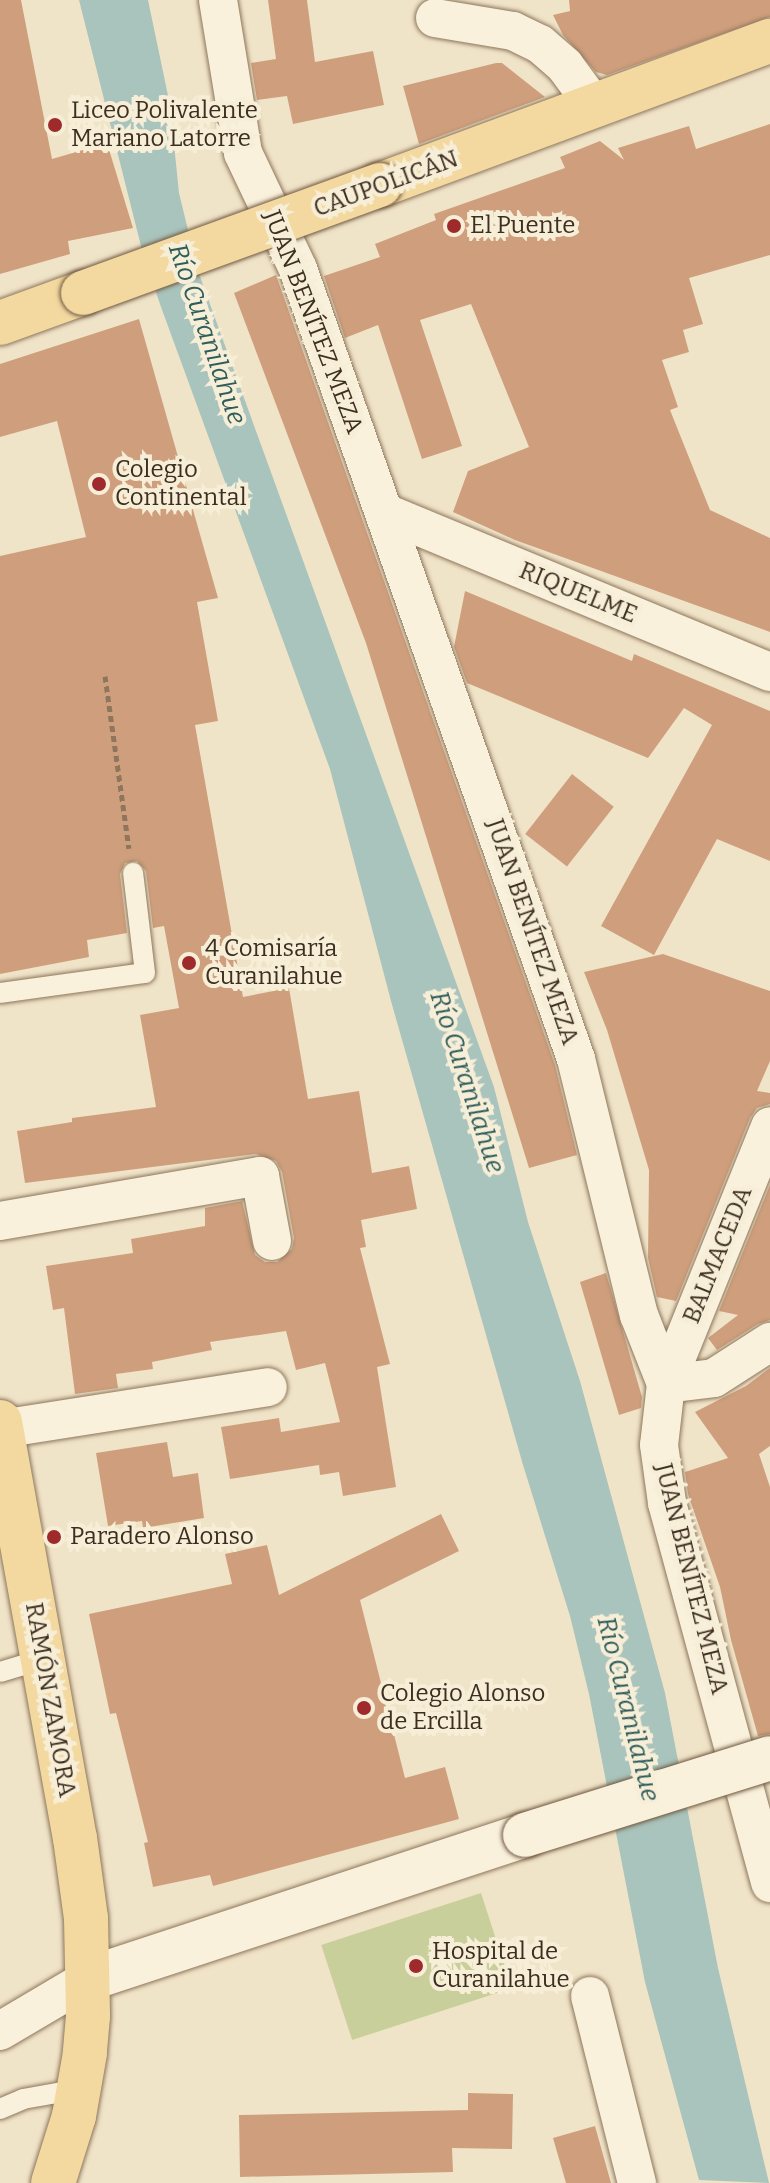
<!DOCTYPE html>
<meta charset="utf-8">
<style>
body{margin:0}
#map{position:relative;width:770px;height:2183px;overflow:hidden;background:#f0e4c8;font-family:Bitter,serif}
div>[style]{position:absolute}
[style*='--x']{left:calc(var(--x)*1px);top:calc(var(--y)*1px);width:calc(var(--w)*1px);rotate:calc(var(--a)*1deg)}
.green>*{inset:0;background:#c9cf9b;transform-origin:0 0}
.water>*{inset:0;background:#a9c4bc}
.building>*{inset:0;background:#cf9f7d;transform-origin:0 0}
.path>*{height:5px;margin-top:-2.5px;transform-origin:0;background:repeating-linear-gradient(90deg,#8d765c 0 6px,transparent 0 10px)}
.roads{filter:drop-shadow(0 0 2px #8d765c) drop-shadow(0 0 2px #8d765c)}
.service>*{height:20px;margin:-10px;padding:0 10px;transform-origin:10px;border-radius:10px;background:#faf1dc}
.minor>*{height:38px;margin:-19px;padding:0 19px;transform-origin:19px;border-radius:19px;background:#faf1dc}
.secondary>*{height:44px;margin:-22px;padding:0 22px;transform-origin:22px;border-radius:22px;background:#faf1dc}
.primary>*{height:44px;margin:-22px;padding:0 22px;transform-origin:22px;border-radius:22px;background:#f3d9a0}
.bridges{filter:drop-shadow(0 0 2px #6f573f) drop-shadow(0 0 2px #6f573f)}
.secondary-bridge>*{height:44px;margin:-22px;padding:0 22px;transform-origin:22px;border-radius:22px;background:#faf1dc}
.primary-bridge>*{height:44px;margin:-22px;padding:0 22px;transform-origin:22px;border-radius:22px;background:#f3d9a0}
.dots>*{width:22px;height:22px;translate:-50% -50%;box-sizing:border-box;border:4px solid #f7eed8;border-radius:50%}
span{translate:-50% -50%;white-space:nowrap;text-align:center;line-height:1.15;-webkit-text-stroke:8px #f7eed8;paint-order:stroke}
.poi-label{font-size:24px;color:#3d2e20}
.left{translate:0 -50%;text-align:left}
.street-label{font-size:24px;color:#3d2e20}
.water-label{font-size:26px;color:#2f5d5a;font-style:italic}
</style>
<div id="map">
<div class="green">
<i style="left:481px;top:1893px;width:100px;height:168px;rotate:72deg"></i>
</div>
<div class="water">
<i style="clip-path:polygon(79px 0,148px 0,170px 105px,179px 193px,198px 271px,494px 1087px,528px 1222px,580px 1381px,665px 1693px,718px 1968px,769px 2183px,699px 2180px,645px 1982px,589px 1694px,570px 1616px,523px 1465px,391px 1001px,330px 769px,161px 307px,142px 250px)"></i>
</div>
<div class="building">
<i style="clip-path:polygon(0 0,21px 0,52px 159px,107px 143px,133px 228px,68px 241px,70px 254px,0 274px)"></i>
<i style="clip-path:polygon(268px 0,307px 0,315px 62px,373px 51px,384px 105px,293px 124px,287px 96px,257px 100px,251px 63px,276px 59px)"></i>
<i style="clip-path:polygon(569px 0,770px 0,770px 17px,607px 75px,596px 72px,563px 35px,553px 15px,570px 11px)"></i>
<i style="clip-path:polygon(496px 63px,502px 63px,545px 97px,419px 144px,403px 86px)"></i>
<i style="clip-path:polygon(770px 124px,770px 255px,689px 278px,703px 324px,683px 330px,689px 352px,662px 360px,678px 407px,670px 410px,710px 510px,770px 538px,770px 632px,515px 540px,453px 512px,468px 471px,529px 447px,471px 304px,420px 320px,462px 446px,422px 459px,378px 325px,345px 338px,324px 276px,380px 257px,375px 244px,436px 220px,434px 214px,565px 168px,560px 157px,600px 141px,624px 160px,618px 148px,689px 126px,696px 149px)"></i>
<i style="clip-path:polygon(276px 275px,555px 1065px,577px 1155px,529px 1168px,366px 643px,234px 293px)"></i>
<i style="clip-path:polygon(139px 319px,218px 598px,197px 602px,218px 721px,195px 725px,243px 997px,289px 988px,308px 1099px,359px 1091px,372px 1173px,409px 1166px,417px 1209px,361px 1220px,366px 1247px,360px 1248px,390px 1364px,377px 1367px,396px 1487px,343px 1496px,339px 1472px,320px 1475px,319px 1465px,230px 1479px,221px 1427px,279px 1418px,281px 1432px,340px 1422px,325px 1363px,296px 1370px,286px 1331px,210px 1342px,212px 1350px,152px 1362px,153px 1369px,116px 1374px,118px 1388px,75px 1394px,64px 1308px,53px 1310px,46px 1266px,133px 1253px,131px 1239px,205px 1226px,205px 1208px,242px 1201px,255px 1255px,265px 1262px,277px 1262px,292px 1249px,294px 1238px,282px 1172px,276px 1161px,256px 1154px,25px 1183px,17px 1131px,72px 1122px,72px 1118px,156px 1107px,140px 1015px,179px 1008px,164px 926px,153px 928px,146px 871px,137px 861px,125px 863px,120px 874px,127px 933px,87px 940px,89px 957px,0 974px,0 556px,86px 537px,57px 421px,0 437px,0 364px)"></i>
<i style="clip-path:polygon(465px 591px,632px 661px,634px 654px,770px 711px,770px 861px,717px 839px,654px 955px,601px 926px,712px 725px,684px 708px,648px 758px,467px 683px,454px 647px)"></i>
<i style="left:572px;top:774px;width:53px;height:76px;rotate:38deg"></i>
<i style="clip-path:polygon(663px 954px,770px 991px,770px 1061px,757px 1091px,770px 1093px,770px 1104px,757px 1108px,750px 1118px,676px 1301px,657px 1297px,648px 1258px,649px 1170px,607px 1030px,584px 972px)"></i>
<i style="clip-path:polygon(770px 1185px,770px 1320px,758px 1324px,717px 1350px,708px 1338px,738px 1315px,719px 1311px)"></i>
<i style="clip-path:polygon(606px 1273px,642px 1397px,641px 1408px,619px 1415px,580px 1282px)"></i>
<i style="clip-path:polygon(770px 1368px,770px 1446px,759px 1454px,770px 1487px,770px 1734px,758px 1736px,731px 1640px,720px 1587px,688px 1494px,685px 1472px,728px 1458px,695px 1412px,746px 1386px)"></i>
<i style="clip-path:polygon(167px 1442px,173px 1477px,198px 1473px,204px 1518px,143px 1528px,142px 1521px,108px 1526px,96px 1453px)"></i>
<i style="clip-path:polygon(441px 1514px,459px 1551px,360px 1600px,405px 1778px,445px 1767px,459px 1819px,213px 1886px,210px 1875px,153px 1887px,144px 1843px,148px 1842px,116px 1713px,110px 1714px,89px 1614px,232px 1584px,225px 1554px,267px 1545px,279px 1595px)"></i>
<i style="clip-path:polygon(468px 2093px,513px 2094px,512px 2149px,452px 2148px,453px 2172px,240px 2177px,239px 2115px,468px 2110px)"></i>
<i style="clip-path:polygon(595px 2126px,611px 2183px,566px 2183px,553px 2138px)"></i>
</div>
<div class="path">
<i style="--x:105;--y:676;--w:174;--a:82.1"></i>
</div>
<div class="roads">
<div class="service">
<i style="--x:0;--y:993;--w:146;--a:-7.9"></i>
<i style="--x:145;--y:973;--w:101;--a:-96.8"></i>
<i style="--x:0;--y:1672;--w:45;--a:-16.8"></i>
<i style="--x:0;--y:2109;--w:25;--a:-23"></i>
<i style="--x:23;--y:2099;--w:58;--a:-10"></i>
</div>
<div class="minor">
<i style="--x:218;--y:0;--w:155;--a:80.7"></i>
<i style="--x:243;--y:153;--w:128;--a:64.6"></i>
<i style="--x:298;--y:269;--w:837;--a:70.61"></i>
<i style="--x:576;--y:1059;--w:264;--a:76.2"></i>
<i style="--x:639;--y:1315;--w:74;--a:68.6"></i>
<i style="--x:666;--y:1384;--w:61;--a:96.5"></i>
<i style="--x:659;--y:1445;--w:59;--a:82.1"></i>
<i style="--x:667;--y:1503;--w:394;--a:74.8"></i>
<i style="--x:435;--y:18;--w:79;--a:9.5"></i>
<i style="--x:513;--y:31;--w:30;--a:26"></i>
<i style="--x:540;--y:44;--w:33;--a:41"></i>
<i style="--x:565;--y:66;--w:52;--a:53.6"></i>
<i style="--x:386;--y:513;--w:416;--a:22.5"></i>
<i style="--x:0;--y:1221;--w:264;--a:-9.8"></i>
<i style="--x:260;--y:1176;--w:66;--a:79.5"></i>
<i style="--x:666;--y:1384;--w:278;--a:-68"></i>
<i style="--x:666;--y:1384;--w:48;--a:-7.1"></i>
<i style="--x:714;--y:1378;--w:67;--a:-32.7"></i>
<i style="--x:1;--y:1429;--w:270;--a:-8.9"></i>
<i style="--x:590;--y:1996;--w:193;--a:75.9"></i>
<i style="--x:0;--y:2031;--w:102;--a:-30.6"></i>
</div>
<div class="secondary">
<i style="--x:88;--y:1979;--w:460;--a:-18.2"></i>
</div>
<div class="primary">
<i style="--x:380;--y:185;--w:416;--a:-20.3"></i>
<i style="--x:0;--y:323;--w:88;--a:-19.9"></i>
<i style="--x:0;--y:1422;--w:423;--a:79.8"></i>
<i style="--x:75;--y:1838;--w:81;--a:82.2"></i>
<i style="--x:86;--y:1918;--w:98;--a:88.8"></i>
<i style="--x:88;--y:2016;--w:37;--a:95"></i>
<i style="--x:85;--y:2053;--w:64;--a:99.9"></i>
<i style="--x:74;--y:2116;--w:70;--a:107.4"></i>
</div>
</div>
<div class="bridges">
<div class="secondary-bridge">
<i style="--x:525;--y:1835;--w:257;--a:-17.4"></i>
</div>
<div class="primary-bridge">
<i style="--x:83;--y:293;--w:316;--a:-20"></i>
</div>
</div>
<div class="dots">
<i style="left:55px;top:125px;background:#9e2a2b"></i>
<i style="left:454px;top:226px;background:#9e2a2b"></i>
<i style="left:99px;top:484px;background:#9e2a2b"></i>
<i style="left:189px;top:963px;background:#9e2a2b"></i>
<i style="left:54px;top:1537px;background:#9e2a2b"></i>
<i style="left:364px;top:1708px;background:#9e2a2b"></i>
<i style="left:416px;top:1966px;background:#9e2a2b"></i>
</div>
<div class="poi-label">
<span class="left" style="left:71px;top:125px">Liceo Polivalente<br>Mariano Latorre</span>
<span class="left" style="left:470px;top:226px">El Puente</span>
<span class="left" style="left:115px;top:484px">Colegio<br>Continental</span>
<span class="left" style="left:205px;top:963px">4 Comisaría<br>Curanilahue</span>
<span class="left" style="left:70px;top:1537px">Paradero Alonso</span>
<span class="left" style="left:380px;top:1708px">Colegio Alonso<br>de Ercilla</span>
<span class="left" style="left:432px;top:1966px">Hospital de<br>Curanilahue</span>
</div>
<div class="street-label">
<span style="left:386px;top:184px;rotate:-20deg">CAUPOLICÁN</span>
<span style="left:313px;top:322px;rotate:69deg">JUAN BENÍTEZ MEZA</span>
<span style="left:578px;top:593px;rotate:22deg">RIQUELME</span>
<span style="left:532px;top:932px;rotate:71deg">JUAN BENÍTEZ MEZA</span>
<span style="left:718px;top:1255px;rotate:-68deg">BALMACEDA</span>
<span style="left:691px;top:1579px;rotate:76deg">JUAN BENÍTEZ MEZA</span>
<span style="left:50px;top:1700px;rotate:80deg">RAMÓN ZAMORA</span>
</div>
<div class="water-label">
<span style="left:207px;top:334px;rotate:71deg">Río Curanilahue</span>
<span style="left:467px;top:1082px;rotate:72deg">Río Curanilahue</span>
<span style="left:628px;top:1709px;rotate:76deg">Río Curanilahue</span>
</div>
</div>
